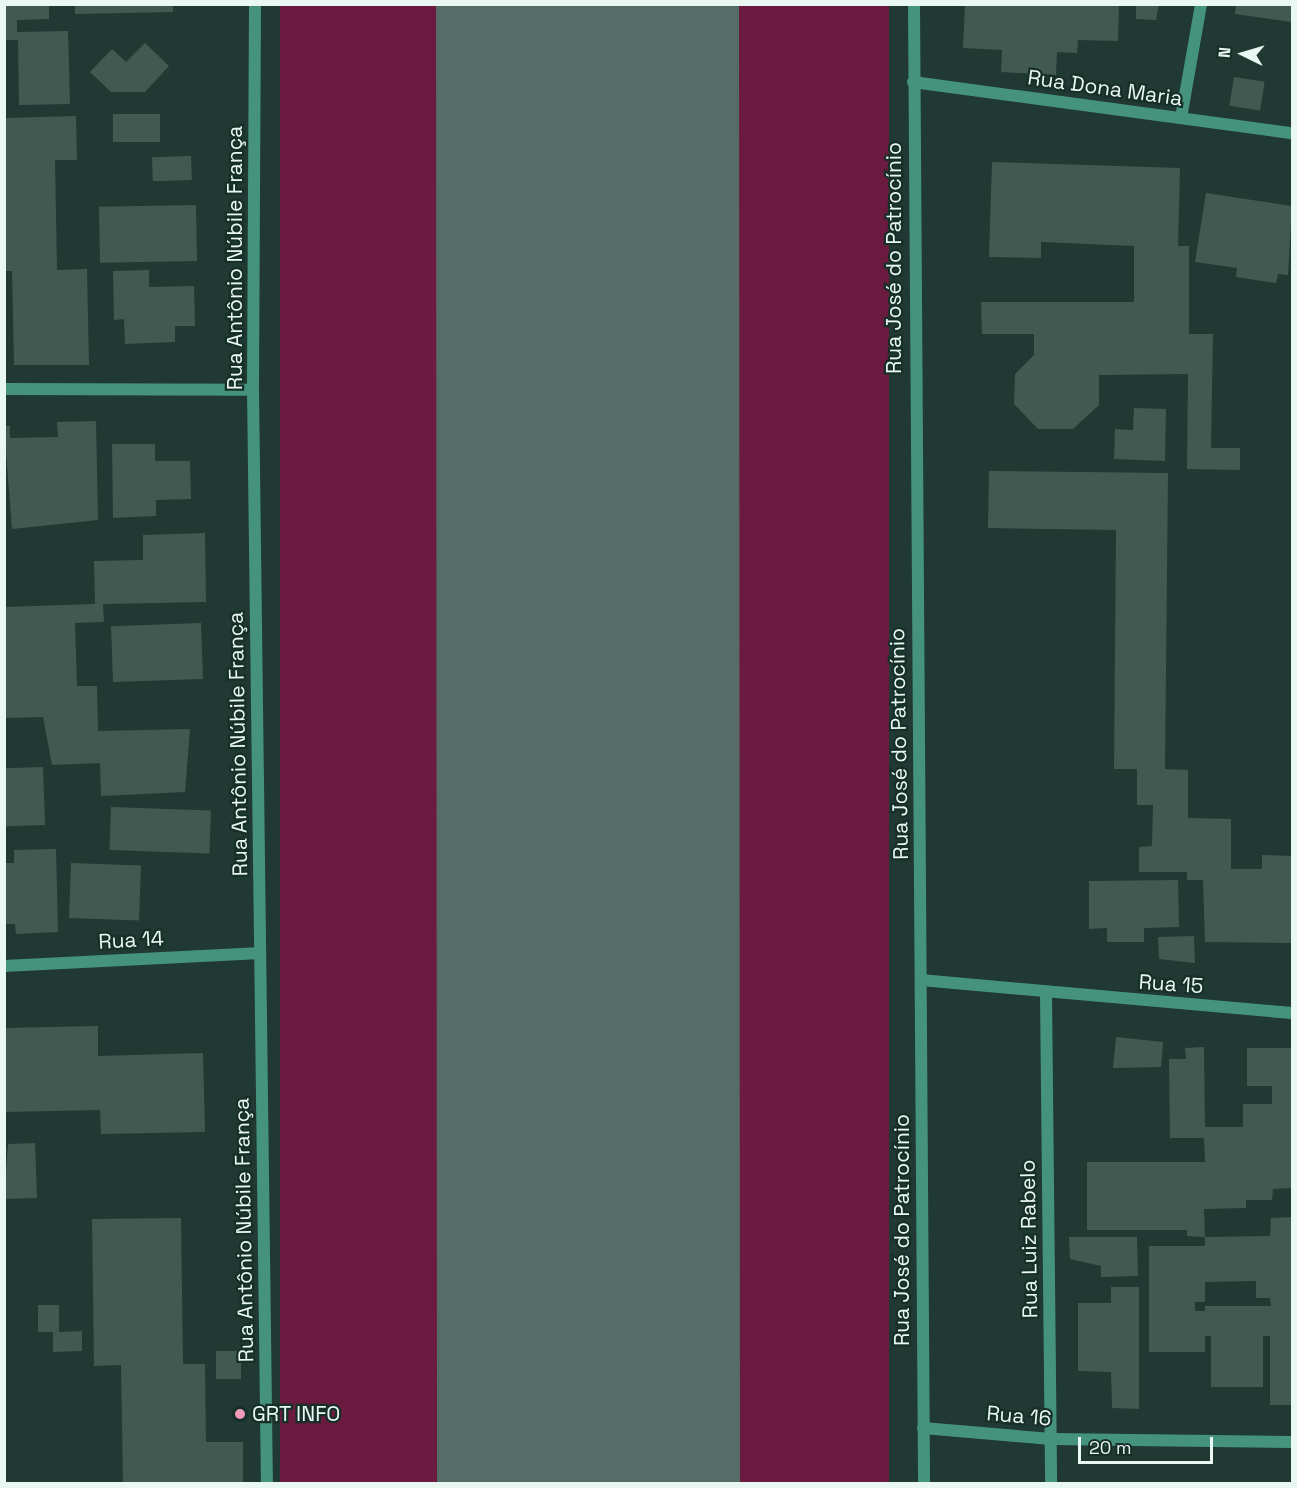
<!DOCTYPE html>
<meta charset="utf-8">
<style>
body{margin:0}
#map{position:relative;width:1297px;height:1488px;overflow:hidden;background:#203932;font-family:"Space Grotesk",sans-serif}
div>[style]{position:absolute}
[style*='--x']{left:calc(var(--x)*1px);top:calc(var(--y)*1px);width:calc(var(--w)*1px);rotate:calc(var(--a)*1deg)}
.green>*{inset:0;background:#6b1b3f;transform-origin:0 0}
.runway>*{height:303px;margin:-151.5px;padding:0 151.5px;transform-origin:151.5px;border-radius:151.5px;background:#566c66}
.building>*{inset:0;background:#405a52;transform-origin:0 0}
.minor>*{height:12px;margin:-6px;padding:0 6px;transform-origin:6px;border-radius:6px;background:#45937c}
.dots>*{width:16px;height:16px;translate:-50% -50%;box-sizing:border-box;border:3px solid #162f28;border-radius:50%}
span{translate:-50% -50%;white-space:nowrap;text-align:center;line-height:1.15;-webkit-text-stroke:4.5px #162f28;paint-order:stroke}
.street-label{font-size:21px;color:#eaf8f3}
.poi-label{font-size:21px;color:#eaf8f3}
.left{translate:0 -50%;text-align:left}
.frame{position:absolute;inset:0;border:6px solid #eaf8f3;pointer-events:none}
.north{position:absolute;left:1213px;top:24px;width:60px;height:60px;-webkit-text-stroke:4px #162f28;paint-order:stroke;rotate:275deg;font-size:16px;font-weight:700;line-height:24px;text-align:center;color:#eaf8f3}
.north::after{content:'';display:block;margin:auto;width:21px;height:27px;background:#eaf8f3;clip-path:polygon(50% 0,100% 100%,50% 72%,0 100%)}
.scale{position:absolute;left:1078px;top:1437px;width:135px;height:27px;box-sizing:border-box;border:3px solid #eaf8f3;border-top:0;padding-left:8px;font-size:18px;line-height:21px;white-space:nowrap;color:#eaf8f3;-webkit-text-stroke:4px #162f28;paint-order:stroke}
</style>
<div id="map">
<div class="green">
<i style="left:280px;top:5px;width:233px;height:1478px"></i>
<i style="left:664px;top:5px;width:225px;height:1478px"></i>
</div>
<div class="runway">
<i style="--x:587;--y:4;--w:1480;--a:89.96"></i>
</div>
<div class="building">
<i style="clip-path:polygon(4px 4px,49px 4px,49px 19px,17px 20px,17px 32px,68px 31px,70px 104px,19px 105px,18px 40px,4px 40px)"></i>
<i style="clip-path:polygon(75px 4px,173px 4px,173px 12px,75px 14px)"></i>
<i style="clip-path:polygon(1136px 4px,1159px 4px,1156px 20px,1136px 19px)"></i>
<i style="clip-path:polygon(1236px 4px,1292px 4px,1292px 22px,1235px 14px)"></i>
<i style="clip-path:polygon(965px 5px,1119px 5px,1118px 41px,1078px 40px,1077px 53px,1057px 52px,1056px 75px,1001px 72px,1002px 50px,963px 48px)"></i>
<i style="clip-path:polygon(145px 43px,169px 66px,145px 92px,111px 92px,90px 72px,112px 49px,126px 62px)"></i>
<i style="left:1234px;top:77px;width:31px;height:29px;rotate:9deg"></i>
<i style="left:113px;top:114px;width:47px;height:28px"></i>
<i style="clip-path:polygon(76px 116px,77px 160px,55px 160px,57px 270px,87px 269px,89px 365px,14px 365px,12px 271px,4px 271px,6px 118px)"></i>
<i style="left:191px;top:156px;width:24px;height:39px;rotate:88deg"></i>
<i style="clip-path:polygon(992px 162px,1180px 168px,1178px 246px,1189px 246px,1189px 334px,1213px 334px,1211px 448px,1240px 448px,1240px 470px,1187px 469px,1188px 374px,1099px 375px,1099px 405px,1073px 429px,1038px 429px,1014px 404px,1015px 374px,1034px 355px,1034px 334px,982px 334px,981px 302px,1134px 302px,1134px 246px,1041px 242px,1041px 258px,989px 257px)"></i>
<i style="clip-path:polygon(1206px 193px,1292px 206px,1288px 275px,1278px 274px,1276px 283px,1236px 277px,1237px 268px,1195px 262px)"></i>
<i style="left:196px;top:205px;width:56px;height:97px;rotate:89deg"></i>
<i style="clip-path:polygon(149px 270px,149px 287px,194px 286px,195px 326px,175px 326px,175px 342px,125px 344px,124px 319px,114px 320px,113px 271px)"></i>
<i style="clip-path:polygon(1134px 408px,1166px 409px,1165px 461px,1114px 459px,1115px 429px,1133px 430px)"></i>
<i style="clip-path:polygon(96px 421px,98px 520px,12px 529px,4px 426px,10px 426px,10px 438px,58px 437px,57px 422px)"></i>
<i style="clip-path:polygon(112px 444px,155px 444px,155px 461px,190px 461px,191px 499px,156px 500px,156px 516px,113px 518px)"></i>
<i style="clip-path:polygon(989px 471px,1168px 473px,1165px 769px,1188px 770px,1188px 818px,1231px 819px,1231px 869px,1262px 869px,1262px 855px,1292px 856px,1292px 943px,1205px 942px,1203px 880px,1187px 880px,1187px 872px,1139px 872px,1139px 847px,1152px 846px,1153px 805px,1137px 805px,1137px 769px,1114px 769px,1116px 530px,988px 528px)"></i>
<i style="clip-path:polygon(205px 533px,206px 602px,103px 604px,104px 622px,75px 623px,77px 686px,97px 686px,98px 731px,190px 729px,185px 792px,101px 796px,100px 763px,52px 765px,43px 717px,4px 718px,4px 607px,95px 604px,94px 561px,143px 560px,143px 535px)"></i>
<i style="left:201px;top:623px;width:56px;height:90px;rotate:88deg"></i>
<i style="left:43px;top:767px;width:58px;height:39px;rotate:88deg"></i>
<i style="left:111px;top:807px;width:100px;height:43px;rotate:2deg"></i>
<i style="clip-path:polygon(56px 849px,58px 932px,16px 934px,15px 924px,4px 924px,4px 863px,14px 863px,14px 850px)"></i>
<i style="left:71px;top:863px;width:70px;height:55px;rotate:2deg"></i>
<i style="clip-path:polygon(1178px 880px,1179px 927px,1144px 928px,1144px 942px,1107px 942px,1107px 928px,1089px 929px,1089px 881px)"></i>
<i style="clip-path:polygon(1194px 936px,1195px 963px,1159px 959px,1158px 937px)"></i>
<i style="clip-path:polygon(98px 1026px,98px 1056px,203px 1053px,205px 1132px,101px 1134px,100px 1110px,4px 1112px,4px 1028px)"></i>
<i style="clip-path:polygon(1116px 1037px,1163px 1042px,1161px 1067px,1113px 1068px)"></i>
<i style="clip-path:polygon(1204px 1047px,1205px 1127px,1243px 1127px,1243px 1104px,1272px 1104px,1272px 1086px,1247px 1086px,1247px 1048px,1292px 1048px,1292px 1188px,1273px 1189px,1272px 1200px,1246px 1200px,1246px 1208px,1204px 1209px,1205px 1237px,1187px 1236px,1187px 1230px,1087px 1230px,1087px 1162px,1205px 1162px,1204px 1138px,1170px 1138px,1169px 1059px,1186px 1059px,1185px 1048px)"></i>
<i style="clip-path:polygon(35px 1143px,37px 1198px,4px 1199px,8px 1144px)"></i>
<i style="clip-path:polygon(evenodd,1292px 1217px,1292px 1405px,1270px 1405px,1270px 1336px,1263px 1336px,1263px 1387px,1211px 1387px,1211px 1336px,1205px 1336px,1205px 1352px,1149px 1352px,1149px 1246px,1205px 1246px,1205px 1237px,1270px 1236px,1271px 1218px,1292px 1217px,1256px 1281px,1256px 1298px,1270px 1298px,1271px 1306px,1205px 1306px,1205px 1311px,1195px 1311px,1195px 1302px,1205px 1302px,1205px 1282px,1256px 1281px)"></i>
<i style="clip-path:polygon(181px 1218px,183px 1364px,205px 1364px,206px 1442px,243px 1442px,243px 1484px,123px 1484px,121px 1365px,94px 1366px,92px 1219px)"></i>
<i style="clip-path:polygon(1069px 1237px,1137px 1237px,1138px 1276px,1101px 1277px,1101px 1266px,1070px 1259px)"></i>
<i style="clip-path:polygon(1111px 1287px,1139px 1287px,1139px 1409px,1112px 1408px,1111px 1372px,1078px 1371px,1078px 1303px,1111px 1303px)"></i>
<i style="clip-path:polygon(38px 1305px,59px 1305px,59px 1332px,82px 1331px,82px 1351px,53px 1352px,53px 1332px,38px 1332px)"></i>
<i style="left:216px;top:1351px;width:25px;height:28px"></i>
</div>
<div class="minor">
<i style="--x:255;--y:4;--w:386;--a:90.3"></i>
<i style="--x:253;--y:390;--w:1094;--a:89.27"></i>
<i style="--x:914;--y:4;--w:1480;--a:89.61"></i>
<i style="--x:913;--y:82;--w:382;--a:7.7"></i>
<i style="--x:1181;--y:118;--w:116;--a:-80"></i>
<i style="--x:4;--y:389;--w:249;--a:0.2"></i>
<i style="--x:4;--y:966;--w:255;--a:-2.9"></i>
<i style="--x:921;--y:980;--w:372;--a:5.1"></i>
<i style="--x:1046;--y:994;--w:490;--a:89.4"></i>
<i style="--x:923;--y:1428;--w:128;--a:4.9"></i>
<i style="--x:1051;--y:1439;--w:241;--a:0.7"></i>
</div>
<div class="dots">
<i style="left:240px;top:1414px;background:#ef9ab8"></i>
</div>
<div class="street-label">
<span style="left:1105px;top:88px;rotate:8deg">Rua Dona Maria</span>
<span style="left:235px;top:258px;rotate:-90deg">Rua Antônio Núbile França</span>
<span style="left:894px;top:258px;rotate:-90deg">Rua José do Patrocínio</span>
<span style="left:238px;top:744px;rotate:-91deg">Rua Antônio Núbile França</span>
<span style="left:899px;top:744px;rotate:-91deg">Rua José do Patrocínio</span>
<span style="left:131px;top:940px;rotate:-3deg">Rua 14</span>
<span style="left:1171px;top:984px;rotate:4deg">Rua 15</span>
<span style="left:244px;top:1230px;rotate:-91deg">Rua Antônio Núbile França</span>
<span style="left:902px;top:1230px;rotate:-90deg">Rua José do Patrocínio</span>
<span style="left:1029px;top:1239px;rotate:-91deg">Rua Luiz Rabelo</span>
<span style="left:1019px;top:1416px;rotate:5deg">Rua 16</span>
</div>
<div class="poi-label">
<span class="left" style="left:252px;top:1414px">GRT INFO</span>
</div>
<div class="frame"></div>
<div class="north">N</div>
<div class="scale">20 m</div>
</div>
